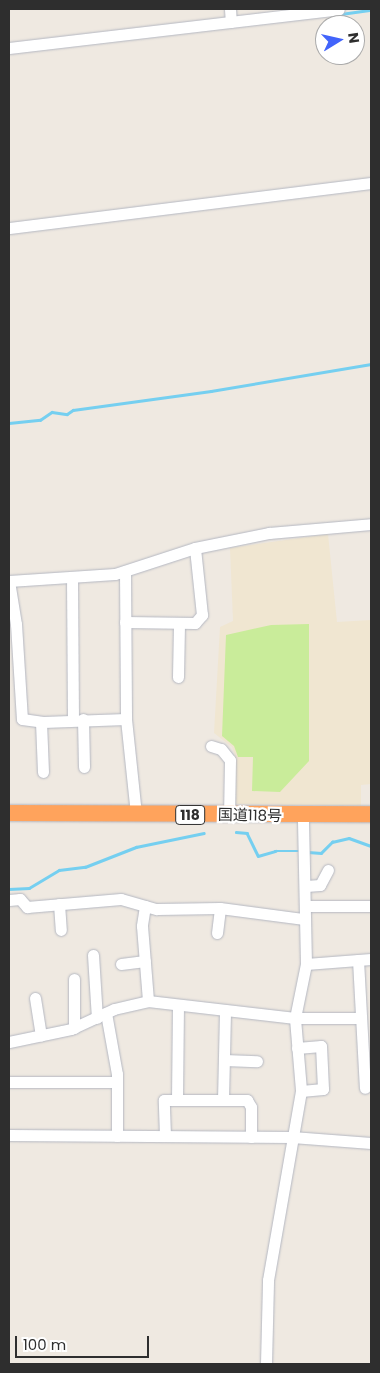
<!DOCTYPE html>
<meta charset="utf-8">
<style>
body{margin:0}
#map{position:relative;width:380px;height:1373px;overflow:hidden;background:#efe9e1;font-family:Poppins,"Noto Sans JP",sans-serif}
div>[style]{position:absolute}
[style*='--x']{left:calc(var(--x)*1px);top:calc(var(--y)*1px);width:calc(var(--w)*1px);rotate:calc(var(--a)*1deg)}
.education>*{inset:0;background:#f0e6d1}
.pitch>*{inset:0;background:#c9ec9a}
.stream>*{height:2.5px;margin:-1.25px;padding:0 1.25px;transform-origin:1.25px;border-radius:1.25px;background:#75cff0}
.roads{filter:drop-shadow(0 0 1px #b4b7c1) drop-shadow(0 0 1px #b4b7c1)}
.minor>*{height:11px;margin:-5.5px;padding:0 5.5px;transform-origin:5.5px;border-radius:5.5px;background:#fff}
.highway>*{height:16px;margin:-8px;padding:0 8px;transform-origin:8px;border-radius:8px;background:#ffa35c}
span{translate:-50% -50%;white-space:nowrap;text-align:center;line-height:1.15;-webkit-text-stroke:4.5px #fff;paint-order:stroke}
.shield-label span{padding:1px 4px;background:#fff;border:1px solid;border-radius:4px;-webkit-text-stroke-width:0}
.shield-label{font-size:14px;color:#2e2e2e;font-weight:700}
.street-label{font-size:15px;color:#2e2e2e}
.frame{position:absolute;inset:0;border:10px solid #2e2e2e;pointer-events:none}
.north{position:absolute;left:315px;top:15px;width:50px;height:50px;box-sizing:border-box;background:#fff;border:1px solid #ababab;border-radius:50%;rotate:81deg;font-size:14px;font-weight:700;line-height:20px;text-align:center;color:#2e2e2e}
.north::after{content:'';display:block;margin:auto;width:18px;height:22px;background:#4264fb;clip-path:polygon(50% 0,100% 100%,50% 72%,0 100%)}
.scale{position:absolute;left:15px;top:1336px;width:134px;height:22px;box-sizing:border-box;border:2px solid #2e2e2e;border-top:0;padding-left:6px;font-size:15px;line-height:18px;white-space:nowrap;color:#2e2e2e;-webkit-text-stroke:4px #fff;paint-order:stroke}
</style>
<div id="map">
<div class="education">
<i style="clip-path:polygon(328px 534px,337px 622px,371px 620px,371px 784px,361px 785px,361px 806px,234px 804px,235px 755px,232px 747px,214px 733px,220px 627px,233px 621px,230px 548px)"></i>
</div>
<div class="pitch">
<i style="clip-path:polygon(309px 624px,309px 761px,280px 792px,252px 791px,253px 757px,238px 757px,234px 746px,222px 736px,226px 635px,271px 625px)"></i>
</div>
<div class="stream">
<i style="--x:341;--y:14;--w:30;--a:-8"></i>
<i style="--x:9;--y:423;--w:31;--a:-6"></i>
<i style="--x:40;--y:420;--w:14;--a:-34"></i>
<i style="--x:52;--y:412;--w:15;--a:8"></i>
<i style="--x:67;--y:414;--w:7;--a:-34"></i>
<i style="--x:73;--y:410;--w:139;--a:-7.8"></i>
<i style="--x:211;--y:391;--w:162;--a:-9.6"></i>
<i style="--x:236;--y:832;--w:11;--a:5"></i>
<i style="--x:247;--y:833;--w:25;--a:64"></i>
<i style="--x:258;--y:856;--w:18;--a:-16"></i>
<i style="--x:275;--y:851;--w:24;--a:0"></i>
<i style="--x:308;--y:852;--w:13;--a:4"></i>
<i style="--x:321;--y:853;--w:16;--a:-45"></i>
<i style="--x:332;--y:842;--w:17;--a:-13"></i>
<i style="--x:349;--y:838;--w:23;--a:20"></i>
<i style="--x:9;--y:889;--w:20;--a:-3"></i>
<i style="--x:29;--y:888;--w:35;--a:-31"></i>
<i style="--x:59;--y:870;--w:26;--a:-7"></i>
<i style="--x:85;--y:867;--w:55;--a:-21.4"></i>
<i style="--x:136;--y:847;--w:69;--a:-11.6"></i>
</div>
<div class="roads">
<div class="minor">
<i style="--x:230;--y:9;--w:13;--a:86"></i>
<i style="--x:9;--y:48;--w:332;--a:-6.7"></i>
<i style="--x:9;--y:228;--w:365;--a:-7.1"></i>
<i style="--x:125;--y:571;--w:148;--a:89.6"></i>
<i style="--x:126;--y:719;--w:96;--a:84"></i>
<i style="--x:72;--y:577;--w:142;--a:89.6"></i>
<i style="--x:9;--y:581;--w:106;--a:-3.8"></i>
<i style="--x:115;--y:574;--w:84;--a:-18"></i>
<i style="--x:195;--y:548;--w:76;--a:-11.5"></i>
<i style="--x:269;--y:533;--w:102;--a:-5"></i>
<i style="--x:9;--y:581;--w:44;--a:80.8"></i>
<i style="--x:16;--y:624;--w:95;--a:86.4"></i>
<i style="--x:22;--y:719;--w:21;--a:8"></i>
<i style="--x:43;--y:722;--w:83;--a:-2.1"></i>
<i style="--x:125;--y:622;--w:70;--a:0.8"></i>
<i style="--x:195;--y:623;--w:11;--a:-49"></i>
<i style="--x:202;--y:615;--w:67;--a:-96"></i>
<i style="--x:178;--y:677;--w:54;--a:-88.9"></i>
<i style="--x:83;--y:719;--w:48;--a:88.8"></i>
<i style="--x:41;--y:722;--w:50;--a:87.7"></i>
<i style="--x:211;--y:746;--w:10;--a:17"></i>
<i style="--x:221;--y:749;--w:14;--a:51"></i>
<i style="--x:230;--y:760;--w:55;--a:91"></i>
<i style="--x:306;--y:886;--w:14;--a:-4"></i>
<i style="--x:320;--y:885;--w:17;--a:-62"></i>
<i style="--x:9;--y:900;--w:11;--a:-5"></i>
<i style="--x:20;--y:899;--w:11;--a:49"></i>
<i style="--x:27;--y:907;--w:94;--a:-4.9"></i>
<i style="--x:121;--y:899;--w:37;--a:16"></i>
<i style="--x:157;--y:909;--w:63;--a:-0.9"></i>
<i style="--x:220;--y:908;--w:85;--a:7.5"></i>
<i style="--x:59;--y:904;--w:26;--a:86"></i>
<i style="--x:145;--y:906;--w:20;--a:99"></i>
<i style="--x:142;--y:926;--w:75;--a:85.4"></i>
<i style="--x:307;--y:906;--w:64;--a:0"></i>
<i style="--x:217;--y:933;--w:25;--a:-83"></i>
<i style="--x:93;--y:955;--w:63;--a:86.4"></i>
<i style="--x:358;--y:960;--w:128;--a:86.9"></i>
<i style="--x:121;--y:964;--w:24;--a:-7"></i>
<i style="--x:306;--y:964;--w:65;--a:-4.4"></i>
<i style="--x:74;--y:979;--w:49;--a:90"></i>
<i style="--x:35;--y:998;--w:38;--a:81"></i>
<i style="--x:106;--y:1013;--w:62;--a:79.8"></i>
<i style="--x:117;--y:1074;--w:62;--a:90"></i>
<i style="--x:9;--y:1042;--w:63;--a:-11.8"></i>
<i style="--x:71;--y:1029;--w:47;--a:-24.9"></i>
<i style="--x:114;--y:1009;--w:35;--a:-13"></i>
<i style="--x:148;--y:1001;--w:148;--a:6.6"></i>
<i style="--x:295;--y:1018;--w:65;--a:0"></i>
<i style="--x:297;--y:1048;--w:24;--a:-5"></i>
<i style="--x:321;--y:1046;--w:43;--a:87.3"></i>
<i style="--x:323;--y:1089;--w:22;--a:175"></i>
<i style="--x:224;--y:1060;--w:33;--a:2"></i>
<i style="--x:9;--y:1082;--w:107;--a:0"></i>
<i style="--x:177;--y:1100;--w:95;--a:-89.4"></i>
<i style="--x:223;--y:1100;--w:90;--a:-88.7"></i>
<i style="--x:9;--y:1135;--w:283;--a:0.4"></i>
<i style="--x:292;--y:1137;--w:79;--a:4.3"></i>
<i style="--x:165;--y:1136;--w:36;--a:-92"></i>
<i style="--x:164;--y:1100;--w:83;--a:0"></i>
<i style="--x:247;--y:1100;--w:8;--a:60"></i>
<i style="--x:251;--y:1107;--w:30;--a:90"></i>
<i style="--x:266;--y:1364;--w:84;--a:-88.6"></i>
<i style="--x:268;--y:1280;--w:193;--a:-80.1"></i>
<i style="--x:301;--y:1090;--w:72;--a:-94.8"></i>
<i style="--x:295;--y:1018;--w:55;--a:-78.5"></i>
<i style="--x:306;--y:964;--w:148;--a:-91.2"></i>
</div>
<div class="highway">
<i style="--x:9;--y:813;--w:362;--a:0.2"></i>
</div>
</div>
<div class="shield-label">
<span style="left:190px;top:815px">118</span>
</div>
<div class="street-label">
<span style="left:250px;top:815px;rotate:1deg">国道118号</span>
</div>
<div class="frame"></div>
<div class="north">N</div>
<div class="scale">100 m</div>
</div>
